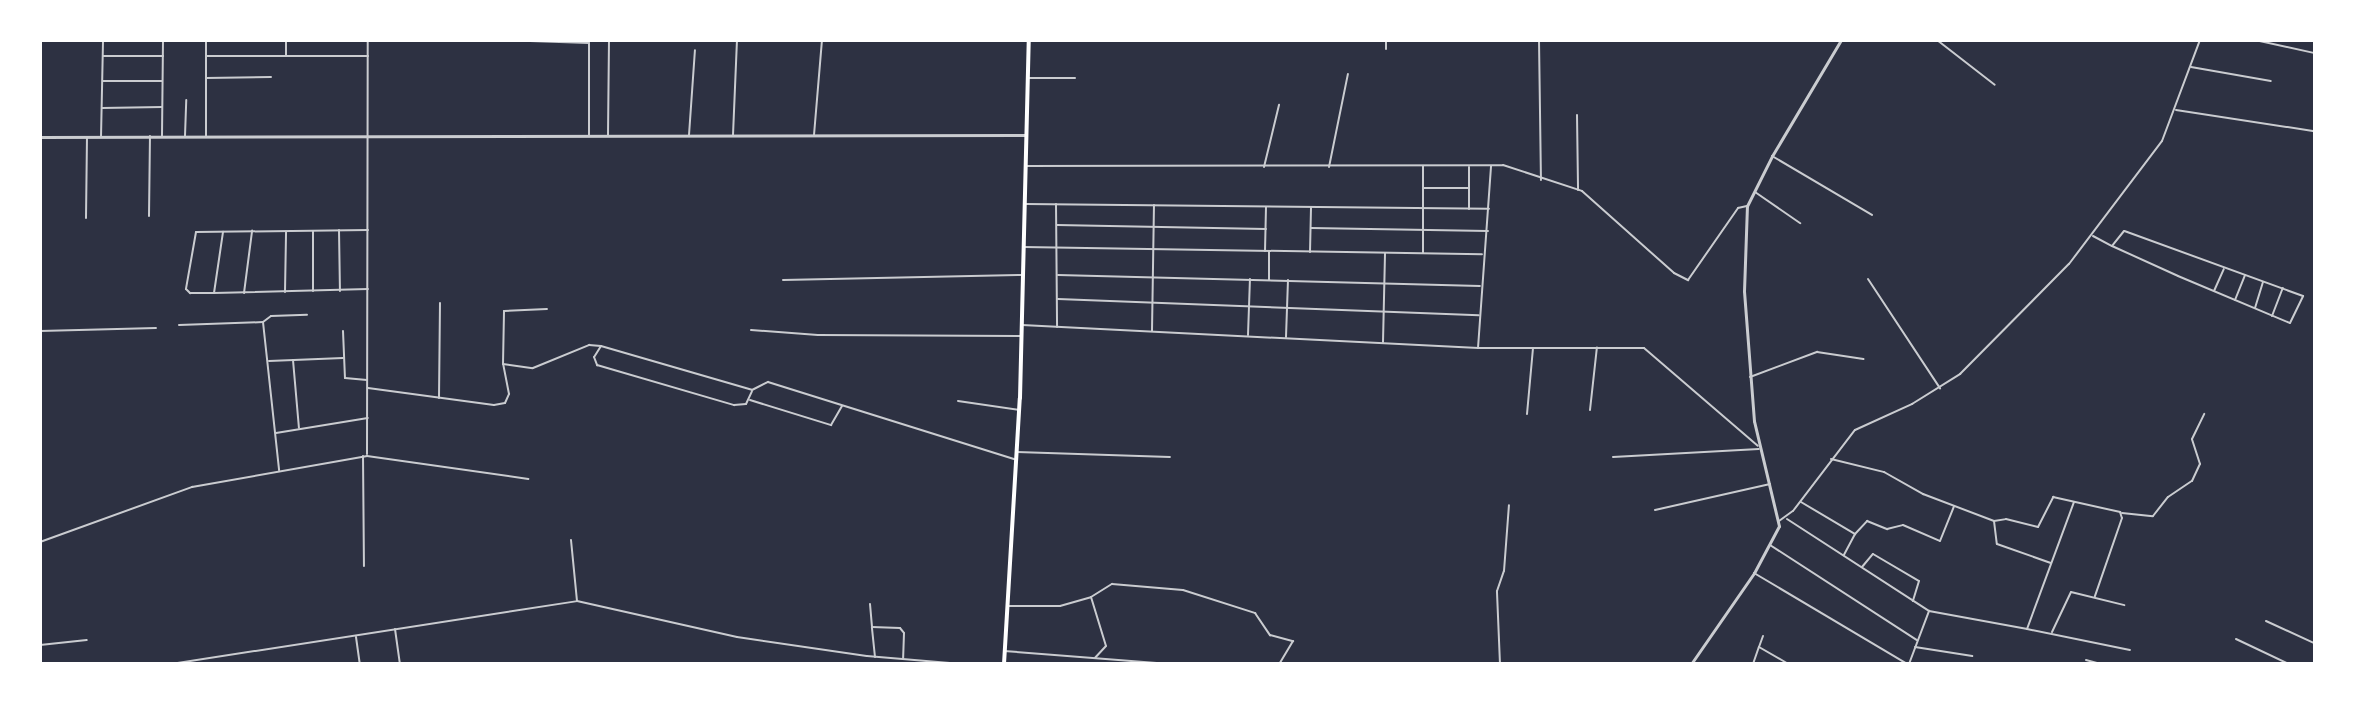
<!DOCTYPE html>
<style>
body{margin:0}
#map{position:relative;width:2355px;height:704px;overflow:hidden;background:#2d3142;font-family:"Open Sans",sans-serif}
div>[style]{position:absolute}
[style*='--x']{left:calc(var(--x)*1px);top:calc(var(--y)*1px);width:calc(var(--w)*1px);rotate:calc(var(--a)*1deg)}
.minor>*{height:2px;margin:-1px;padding:0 1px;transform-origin:1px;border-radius:1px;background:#caccd0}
.tertiary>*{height:3px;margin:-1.5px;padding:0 1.5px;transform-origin:1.5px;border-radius:1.5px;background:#caccd0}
.primary>*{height:4px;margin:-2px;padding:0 2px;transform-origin:2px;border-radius:2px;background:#fff}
span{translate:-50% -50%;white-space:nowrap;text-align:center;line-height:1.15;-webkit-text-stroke:6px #fff;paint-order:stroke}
.frame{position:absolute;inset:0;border:42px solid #fff;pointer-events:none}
</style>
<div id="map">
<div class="minor">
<i style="--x:206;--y:40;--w:16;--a:90"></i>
<i style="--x:497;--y:40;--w:92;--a:1.9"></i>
<i style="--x:589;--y:43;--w:92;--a:90"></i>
<i style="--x:1386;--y:40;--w:9;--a:90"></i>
<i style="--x:1539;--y:40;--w:140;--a:89.2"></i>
<i style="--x:1937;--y:40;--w:73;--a:37.8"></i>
<i style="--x:2255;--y:40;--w:60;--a:12.4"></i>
<i style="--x:286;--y:55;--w:15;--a:-90"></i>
<i style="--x:103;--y:56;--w:60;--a:0"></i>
<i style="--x:2191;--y:67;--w:81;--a:9.9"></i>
<i style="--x:206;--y:78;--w:65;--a:-0.9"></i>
<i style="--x:1028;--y:78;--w:47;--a:0"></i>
<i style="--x:103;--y:81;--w:59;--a:0"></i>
<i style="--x:102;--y:108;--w:60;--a:-1"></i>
<i style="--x:2176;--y:110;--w:140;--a:8.7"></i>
<i style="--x:1577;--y:115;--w:75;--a:89.2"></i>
<i style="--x:608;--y:135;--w:95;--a:-89.4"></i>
<i style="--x:689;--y:135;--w:85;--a:-86"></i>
<i style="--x:733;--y:135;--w:95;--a:-87.6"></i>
<i style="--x:814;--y:135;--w:95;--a:-85.2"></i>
<i style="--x:162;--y:136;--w:96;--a:-89.4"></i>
<i style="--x:185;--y:136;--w:36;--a:-88"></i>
<i style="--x:206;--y:136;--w:80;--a:-90"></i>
<i style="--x:206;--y:56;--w:162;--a:0"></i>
<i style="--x:101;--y:137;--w:97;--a:-88.8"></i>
<i style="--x:1772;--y:156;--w:116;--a:30.5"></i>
<i style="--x:1026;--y:166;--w:477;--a:-0.1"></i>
<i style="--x:1503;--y:165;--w:83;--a:18.2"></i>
<i style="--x:1582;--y:191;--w:123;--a:41.7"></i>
<i style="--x:1674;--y:273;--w:16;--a:27"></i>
<i style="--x:1688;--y:280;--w:88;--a:-55.2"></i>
<i style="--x:1738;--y:208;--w:9;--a:-13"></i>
<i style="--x:1423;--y:166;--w:87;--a:90"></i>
<i style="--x:1264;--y:167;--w:64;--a:-76.4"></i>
<i style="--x:1329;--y:167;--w:95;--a:-78.5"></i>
<i style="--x:1424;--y:188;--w:45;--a:0"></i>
<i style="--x:1755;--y:192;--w:55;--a:34.6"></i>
<i style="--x:1026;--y:204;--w:463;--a:0.6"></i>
<i style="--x:1056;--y:204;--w:123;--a:89.5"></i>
<i style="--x:1469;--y:209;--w:42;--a:-90"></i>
<i style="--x:149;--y:216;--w:80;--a:-89.3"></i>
<i style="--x:86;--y:218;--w:81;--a:-89.3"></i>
<i style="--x:1057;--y:225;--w:209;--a:1.1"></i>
<i style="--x:1311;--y:228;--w:177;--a:1"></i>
<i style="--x:339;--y:230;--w:61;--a:89.1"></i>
<i style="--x:368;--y:230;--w:172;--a:179.3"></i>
<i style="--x:196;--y:232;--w:58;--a:100"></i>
<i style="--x:186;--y:289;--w:6;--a:45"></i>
<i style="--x:190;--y:293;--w:24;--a:0"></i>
<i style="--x:214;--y:293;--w:154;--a:-1.5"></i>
<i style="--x:313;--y:231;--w:60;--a:90"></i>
<i style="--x:2093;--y:236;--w:21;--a:28"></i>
<i style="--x:2112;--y:246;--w:72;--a:24.4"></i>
<i style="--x:2178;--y:276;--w:121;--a:22.8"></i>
<i style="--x:2290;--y:323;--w:30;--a:-64"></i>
<i style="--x:2303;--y:296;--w:190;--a:-160"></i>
<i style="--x:2124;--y:231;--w:19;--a:129"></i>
<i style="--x:1024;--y:247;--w:458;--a:0.9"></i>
<i style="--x:1265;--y:251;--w:44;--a:-88.7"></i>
<i style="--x:1310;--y:252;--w:45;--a:-88.7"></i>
<i style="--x:1058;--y:275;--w:422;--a:1.5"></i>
<i style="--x:1868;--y:279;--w:131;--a:56.6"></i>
<i style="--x:783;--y:280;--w:240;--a:-1.2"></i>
<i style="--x:1269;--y:280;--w:29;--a:-90"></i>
<i style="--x:2214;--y:291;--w:24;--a:-66"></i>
<i style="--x:285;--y:292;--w:60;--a:-89"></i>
<i style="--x:214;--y:293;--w:62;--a:-81.6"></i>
<i style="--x:244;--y:293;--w:63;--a:-82.6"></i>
<i style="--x:1058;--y:299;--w:421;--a:2.2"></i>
<i style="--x:2235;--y:300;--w:27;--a:-68"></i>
<i style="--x:2255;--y:308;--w:27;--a:-73"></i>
<i style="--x:2272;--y:316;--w:30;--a:-69"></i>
<i style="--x:263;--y:322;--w:10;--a:-37"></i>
<i style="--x:271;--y:316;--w:36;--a:-2"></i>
<i style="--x:179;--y:325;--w:84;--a:-2"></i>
<i style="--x:263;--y:322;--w:149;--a:83.8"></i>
<i style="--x:1022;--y:325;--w:457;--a:2.9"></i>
<i style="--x:1478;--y:348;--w:166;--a:0"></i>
<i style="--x:1644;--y:348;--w:150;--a:40.7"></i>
<i style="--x:751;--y:330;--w:67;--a:4.3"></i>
<i style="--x:818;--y:335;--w:203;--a:0.3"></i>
<i style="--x:40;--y:331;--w:116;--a:-1.5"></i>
<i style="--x:343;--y:331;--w:47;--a:87.6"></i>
<i style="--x:345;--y:378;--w:22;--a:5"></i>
<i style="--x:1152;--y:331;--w:126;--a:-89.1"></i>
<i style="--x:1248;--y:335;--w:56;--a:-88"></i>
<i style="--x:1286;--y:337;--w:57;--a:-88"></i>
<i style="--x:1383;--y:342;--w:89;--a:-88.7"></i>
<i style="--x:601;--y:346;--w:13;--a:122"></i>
<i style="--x:594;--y:357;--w:9;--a:69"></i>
<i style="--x:597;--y:365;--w:143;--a:16.3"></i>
<i style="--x:734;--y:405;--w:12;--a:-5"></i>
<i style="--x:746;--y:404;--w:14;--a:-65"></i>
<i style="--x:1478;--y:348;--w:182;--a:-85.9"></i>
<i style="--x:293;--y:360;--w:68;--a:85"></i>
<i style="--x:269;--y:361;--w:74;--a:-2.3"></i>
<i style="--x:503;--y:364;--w:30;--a:8"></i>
<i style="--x:533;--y:368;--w:61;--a:-22.3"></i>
<i style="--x:589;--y:345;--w:12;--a:5"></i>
<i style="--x:601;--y:346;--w:157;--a:16.2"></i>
<i style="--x:752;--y:390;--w:18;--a:-27"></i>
<i style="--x:768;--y:382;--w:261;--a:17.4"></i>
<i style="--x:1750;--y:377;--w:72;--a:-20.5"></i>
<i style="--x:1817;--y:352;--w:47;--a:8.7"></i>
<i style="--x:368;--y:388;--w:127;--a:7.7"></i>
<i style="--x:494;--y:405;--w:11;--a:-10"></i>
<i style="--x:505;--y:403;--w:10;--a:-66"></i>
<i style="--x:509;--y:394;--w:31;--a:-101"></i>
<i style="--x:503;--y:364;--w:53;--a:-88.9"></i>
<i style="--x:504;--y:311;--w:43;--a:-2.7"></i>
<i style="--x:439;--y:398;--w:95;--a:-89.4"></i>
<i style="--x:750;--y:400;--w:85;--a:17.2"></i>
<i style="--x:831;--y:425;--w:22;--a:-60"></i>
<i style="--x:958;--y:401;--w:62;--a:8.4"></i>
<i style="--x:1590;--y:410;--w:63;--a:-83.7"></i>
<i style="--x:1527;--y:414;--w:66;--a:-84.8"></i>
<i style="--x:276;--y:433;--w:93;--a:-9.3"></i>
<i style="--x:1017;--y:452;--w:153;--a:1.9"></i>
<i style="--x:367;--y:454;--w:414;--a:-89.9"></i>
<i style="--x:363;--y:456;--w:110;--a:89.5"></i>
<i style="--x:1613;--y:457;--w:146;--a:-3.1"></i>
<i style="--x:1831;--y:459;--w:55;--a:13.8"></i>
<i style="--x:1884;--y:472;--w:45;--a:29.4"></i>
<i style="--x:1923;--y:494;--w:76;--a:20.8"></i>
<i style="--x:1994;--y:521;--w:12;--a:-9"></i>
<i style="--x:2006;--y:519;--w:33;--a:14"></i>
<i style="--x:2038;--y:527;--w:34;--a:-63"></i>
<i style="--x:2053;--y:497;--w:69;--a:12.6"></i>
<i style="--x:2120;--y:512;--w:6;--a:72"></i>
<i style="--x:2122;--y:518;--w:83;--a:109.1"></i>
<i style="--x:1801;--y:502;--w:63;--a:30.7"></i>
<i style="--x:1855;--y:534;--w:24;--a:118"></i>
<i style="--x:1655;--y:510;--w:118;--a:-12.7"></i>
<i style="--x:2122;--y:513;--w:31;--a:6"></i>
<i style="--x:2153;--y:516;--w:24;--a:-52"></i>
<i style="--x:2168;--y:497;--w:29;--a:-34"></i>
<i style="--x:2192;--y:481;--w:19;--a:-65"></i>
<i style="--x:2200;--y:464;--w:26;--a:-108"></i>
<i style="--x:2192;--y:439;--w:28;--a:-64"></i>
<i style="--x:1787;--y:519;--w:169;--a:32.9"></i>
<i style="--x:1929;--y:611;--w:100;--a:10.4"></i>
<i style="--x:2027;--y:629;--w:135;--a:-69.7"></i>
<i style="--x:1779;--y:521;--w:17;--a:-36"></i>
<i style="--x:1793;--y:511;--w:102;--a:-52.6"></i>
<i style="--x:1855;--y:430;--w:63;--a:-24.5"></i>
<i style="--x:1912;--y:404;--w:57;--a:-32"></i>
<i style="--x:1960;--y:374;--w:155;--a:-45.3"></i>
<i style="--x:2069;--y:264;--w:154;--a:-52.9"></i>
<i style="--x:2162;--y:141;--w:108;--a:-69.4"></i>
<i style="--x:1994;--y:521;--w:23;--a:83"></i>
<i style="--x:1997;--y:544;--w:57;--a:19.4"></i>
<i style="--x:1855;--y:534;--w:18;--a:-47"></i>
<i style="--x:1867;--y:521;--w:22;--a:22"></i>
<i style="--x:1887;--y:529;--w:16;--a:-14"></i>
<i style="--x:1903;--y:525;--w:40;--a:23.4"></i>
<i style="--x:1940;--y:541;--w:37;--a:-68"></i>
<i style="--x:571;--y:540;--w:61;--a:84.4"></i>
<i style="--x:40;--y:542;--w:162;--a:-19.9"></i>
<i style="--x:192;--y:487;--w:178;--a:-10"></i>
<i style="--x:367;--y:456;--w:163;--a:8.1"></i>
<i style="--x:1770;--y:545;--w:175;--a:32.9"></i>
<i style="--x:1862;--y:567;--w:17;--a:-50"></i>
<i style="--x:1873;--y:554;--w:53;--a:30.4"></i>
<i style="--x:1919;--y:581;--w:21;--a:107"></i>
<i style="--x:1754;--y:573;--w:178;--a:30.7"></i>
<i style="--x:1091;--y:597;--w:51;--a:73"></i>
<i style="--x:1106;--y:646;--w:16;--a:133"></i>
<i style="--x:870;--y:604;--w:23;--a:85"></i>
<i style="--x:1007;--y:606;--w:53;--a:0"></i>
<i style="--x:1060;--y:606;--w:32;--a:-16"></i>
<i style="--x:1091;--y:597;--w:25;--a:-32"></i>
<i style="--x:1112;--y:584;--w:71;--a:4.8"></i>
<i style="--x:1183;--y:590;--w:76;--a:17.7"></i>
<i style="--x:1255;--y:613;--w:27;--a:56"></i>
<i style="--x:1270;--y:635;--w:24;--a:15"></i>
<i style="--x:1293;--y:641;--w:27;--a:121"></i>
<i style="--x:2266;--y:621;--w:53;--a:24.6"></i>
<i style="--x:395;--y:629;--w:35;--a:82"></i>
<i style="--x:2027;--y:629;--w:105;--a:11.5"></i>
<i style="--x:2052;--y:632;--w:44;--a:-64.6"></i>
<i style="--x:2071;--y:592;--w:55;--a:13.8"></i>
<i style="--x:1763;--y:636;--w:12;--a:110"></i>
<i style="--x:1759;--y:647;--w:34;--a:30"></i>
<i style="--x:356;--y:637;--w:27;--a:82"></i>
<i style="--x:2236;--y:639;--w:59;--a:25.3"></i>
<i style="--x:40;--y:645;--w:47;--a:-6.1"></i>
<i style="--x:1915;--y:647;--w:58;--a:9"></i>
<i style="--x:1004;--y:651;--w:166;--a:4.5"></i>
<i style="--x:875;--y:657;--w:30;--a:-96"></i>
<i style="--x:872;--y:627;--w:28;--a:2"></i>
<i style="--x:900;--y:628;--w:6;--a:51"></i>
<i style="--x:904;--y:633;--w:26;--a:92"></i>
<i style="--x:2086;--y:660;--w:16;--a:15"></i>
<i style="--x:171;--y:664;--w:411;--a:-8.8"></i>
<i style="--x:577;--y:601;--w:164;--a:12.7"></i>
<i style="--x:737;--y:637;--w:131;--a:8.3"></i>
<i style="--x:867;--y:656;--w:95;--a:4.8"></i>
<i style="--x:1500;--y:664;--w:73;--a:-92.4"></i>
<i style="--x:1497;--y:591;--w:21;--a:-71"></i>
<i style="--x:1504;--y:571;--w:66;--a:-85.7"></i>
<i style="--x:1753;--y:664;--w:18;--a:-71"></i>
<i style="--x:1909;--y:664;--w:57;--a:-69.3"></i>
</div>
<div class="tertiary">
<i style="--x:40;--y:137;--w:986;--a:-0.12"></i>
<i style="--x:1691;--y:664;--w:111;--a:-55.3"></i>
<i style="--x:1754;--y:573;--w:53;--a:-62"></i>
<i style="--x:1779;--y:526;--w:108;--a:-103.4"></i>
<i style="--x:1754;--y:421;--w:130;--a:-94.4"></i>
<i style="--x:1744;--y:291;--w:85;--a:-88"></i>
<i style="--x:1747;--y:206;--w:56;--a:-63.4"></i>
<i style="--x:1772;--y:156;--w:135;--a:-59.3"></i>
</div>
<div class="primary">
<i style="--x:1004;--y:664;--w:266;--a:-86.6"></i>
<i style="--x:1020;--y:398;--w:358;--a:-88.6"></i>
</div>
<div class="frame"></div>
</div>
